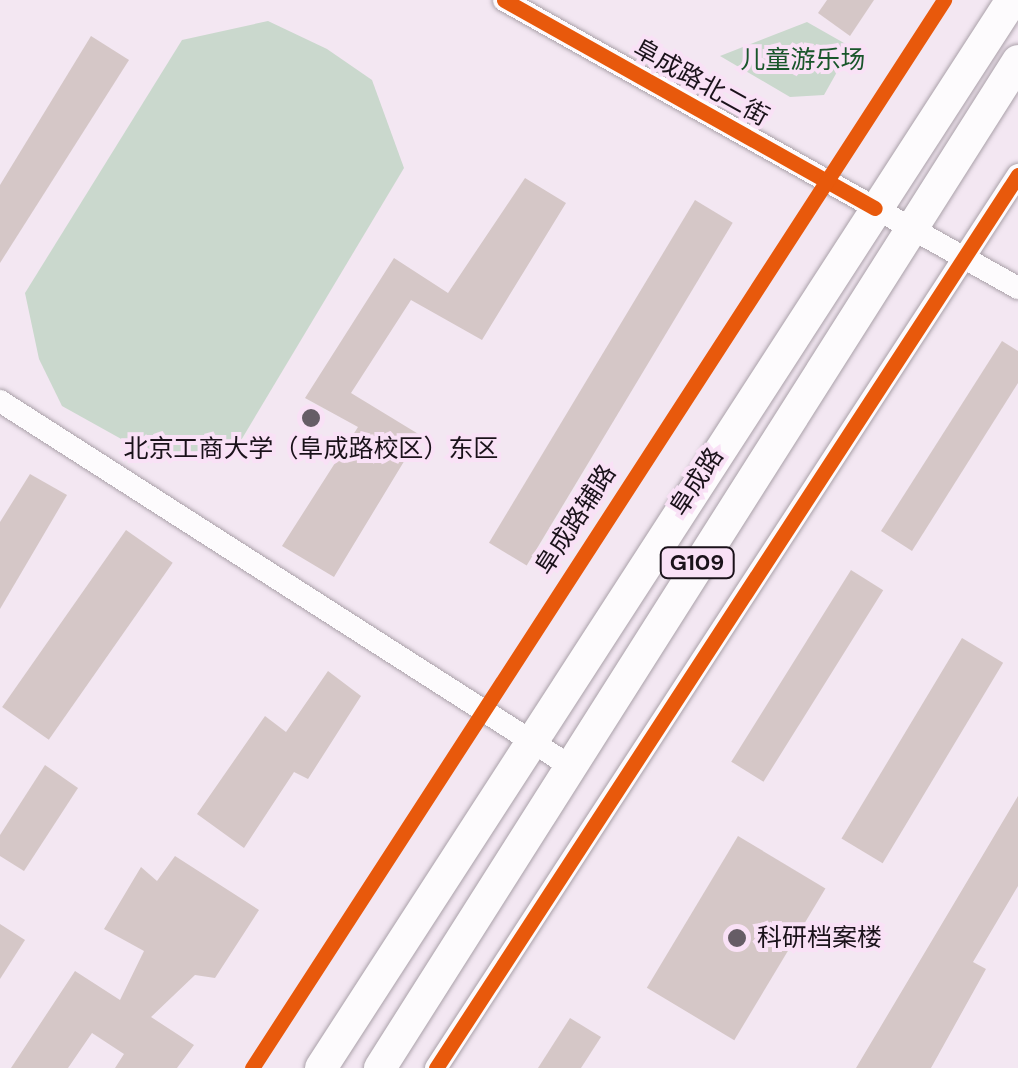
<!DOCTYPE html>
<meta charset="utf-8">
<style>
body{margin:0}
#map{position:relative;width:1018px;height:1068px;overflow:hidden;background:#f3e7f2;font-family:"DM Sans","Noto Sans SC",sans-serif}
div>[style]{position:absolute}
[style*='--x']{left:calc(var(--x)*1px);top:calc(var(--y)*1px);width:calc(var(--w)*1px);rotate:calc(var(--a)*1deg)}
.green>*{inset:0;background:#cad8cd}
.building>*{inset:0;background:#d5c7c7;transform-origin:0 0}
.roads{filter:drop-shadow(0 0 2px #aaa1a9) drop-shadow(0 0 2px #aaa1a9)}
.minor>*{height:22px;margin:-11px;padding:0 11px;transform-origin:11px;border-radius:11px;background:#fdfbfd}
.highway>*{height:32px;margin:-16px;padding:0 16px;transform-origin:16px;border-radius:16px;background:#fdfbfd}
.cycleway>*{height:15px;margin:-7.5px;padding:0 7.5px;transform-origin:7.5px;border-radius:7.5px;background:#e8590c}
.dots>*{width:28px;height:28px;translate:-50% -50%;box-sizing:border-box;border:5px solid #f9e1f6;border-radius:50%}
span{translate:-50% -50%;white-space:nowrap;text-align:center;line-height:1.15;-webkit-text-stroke:8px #f9e1f6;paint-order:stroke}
.shield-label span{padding:2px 8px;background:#f9e1f6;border:2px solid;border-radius:8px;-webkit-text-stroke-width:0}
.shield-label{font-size:22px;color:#1a121a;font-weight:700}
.park-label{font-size:25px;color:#19562b}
.street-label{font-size:25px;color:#1a121a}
.poi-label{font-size:25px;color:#1a121a}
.left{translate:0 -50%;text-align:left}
</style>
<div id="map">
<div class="green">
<i style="clip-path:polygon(268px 21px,327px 49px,372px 80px,404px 168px,240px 442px,159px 460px,62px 406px,39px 359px,25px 293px,182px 40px)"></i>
<i style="clip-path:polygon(807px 22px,851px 47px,824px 95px,790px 97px,720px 56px)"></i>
</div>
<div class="building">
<i style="clip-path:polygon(827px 0,874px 0,850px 36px,818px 13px)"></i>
<i style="clip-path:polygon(91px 36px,129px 60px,0 263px,0 185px)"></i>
<i style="clip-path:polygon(525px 178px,566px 203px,482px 340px,411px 300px,351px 393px,420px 435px,334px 577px,282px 546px,358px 427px,305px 398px,394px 258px,448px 293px)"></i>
<i style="left:695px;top:200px;width:44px;height:400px;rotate:31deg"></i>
<i style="clip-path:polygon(1002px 341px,1018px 351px,1018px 383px,912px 551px,881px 531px)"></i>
<i style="clip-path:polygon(30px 474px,67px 495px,0 609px,0 522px)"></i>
<i style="left:126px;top:530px;width:57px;height:216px;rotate:35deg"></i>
<i style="left:851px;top:570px;width:38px;height:226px;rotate:32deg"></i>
<i style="left:962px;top:638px;width:48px;height:234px;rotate:31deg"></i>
<i style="clip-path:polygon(328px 671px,361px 696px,308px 779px,294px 772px,244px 848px,197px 814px,265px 716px,286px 732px)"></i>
<i style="clip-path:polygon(45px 765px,78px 788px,24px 871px,0 856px,0 835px)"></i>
<i style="clip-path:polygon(1018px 796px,1018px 886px,973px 962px,986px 969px,931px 1068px,856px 1068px)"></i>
<i style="left:738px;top:836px;width:102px;height:177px;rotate:31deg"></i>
<i style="clip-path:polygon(175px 856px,259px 910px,215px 978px,195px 975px,151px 1017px,194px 1045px,177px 1068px,115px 1068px,124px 1054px,92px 1033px,68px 1068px,11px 1068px,75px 971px,120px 1000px,144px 951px,104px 929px,141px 867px,157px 881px)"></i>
<i style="clip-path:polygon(0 924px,25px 940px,0 979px)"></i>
<i style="clip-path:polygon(570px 1018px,601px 1037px,581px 1068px,538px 1068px)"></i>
</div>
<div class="roads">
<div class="minor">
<i style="--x:504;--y:0;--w:589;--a:29.26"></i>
<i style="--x:0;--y:401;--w:677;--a:32.63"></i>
<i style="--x:436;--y:1068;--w:1066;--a:-56.91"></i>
</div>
<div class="highway">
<i style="--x:321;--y:1068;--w:1272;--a:-57.1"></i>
<i style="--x:380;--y:1068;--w:1192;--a:-57.64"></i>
</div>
</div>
<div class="cycleway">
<i style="--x:504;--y:0;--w:425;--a:29.3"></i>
<i style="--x:252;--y:1068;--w:1273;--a:-57.06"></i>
<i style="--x:436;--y:1068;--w:1066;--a:-56.91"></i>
</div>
<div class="dots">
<i style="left:311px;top:418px;background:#665d66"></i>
<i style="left:737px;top:938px;background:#665d66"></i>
</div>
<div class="shield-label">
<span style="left:697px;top:563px">G109</span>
</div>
<div class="park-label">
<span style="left:803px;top:60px">儿童游乐场</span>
</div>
<div class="street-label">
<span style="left:701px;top:83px;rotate:29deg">阜成路北二街</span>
<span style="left:697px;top:482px;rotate:-57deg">阜成路</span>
<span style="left:576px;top:520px;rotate:-57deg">阜成路辅路</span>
</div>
<div class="poi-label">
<span style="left:311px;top:449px">北京工商大学（阜成路校区）东区</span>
<span class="left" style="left:757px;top:938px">科研档案楼</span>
</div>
</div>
